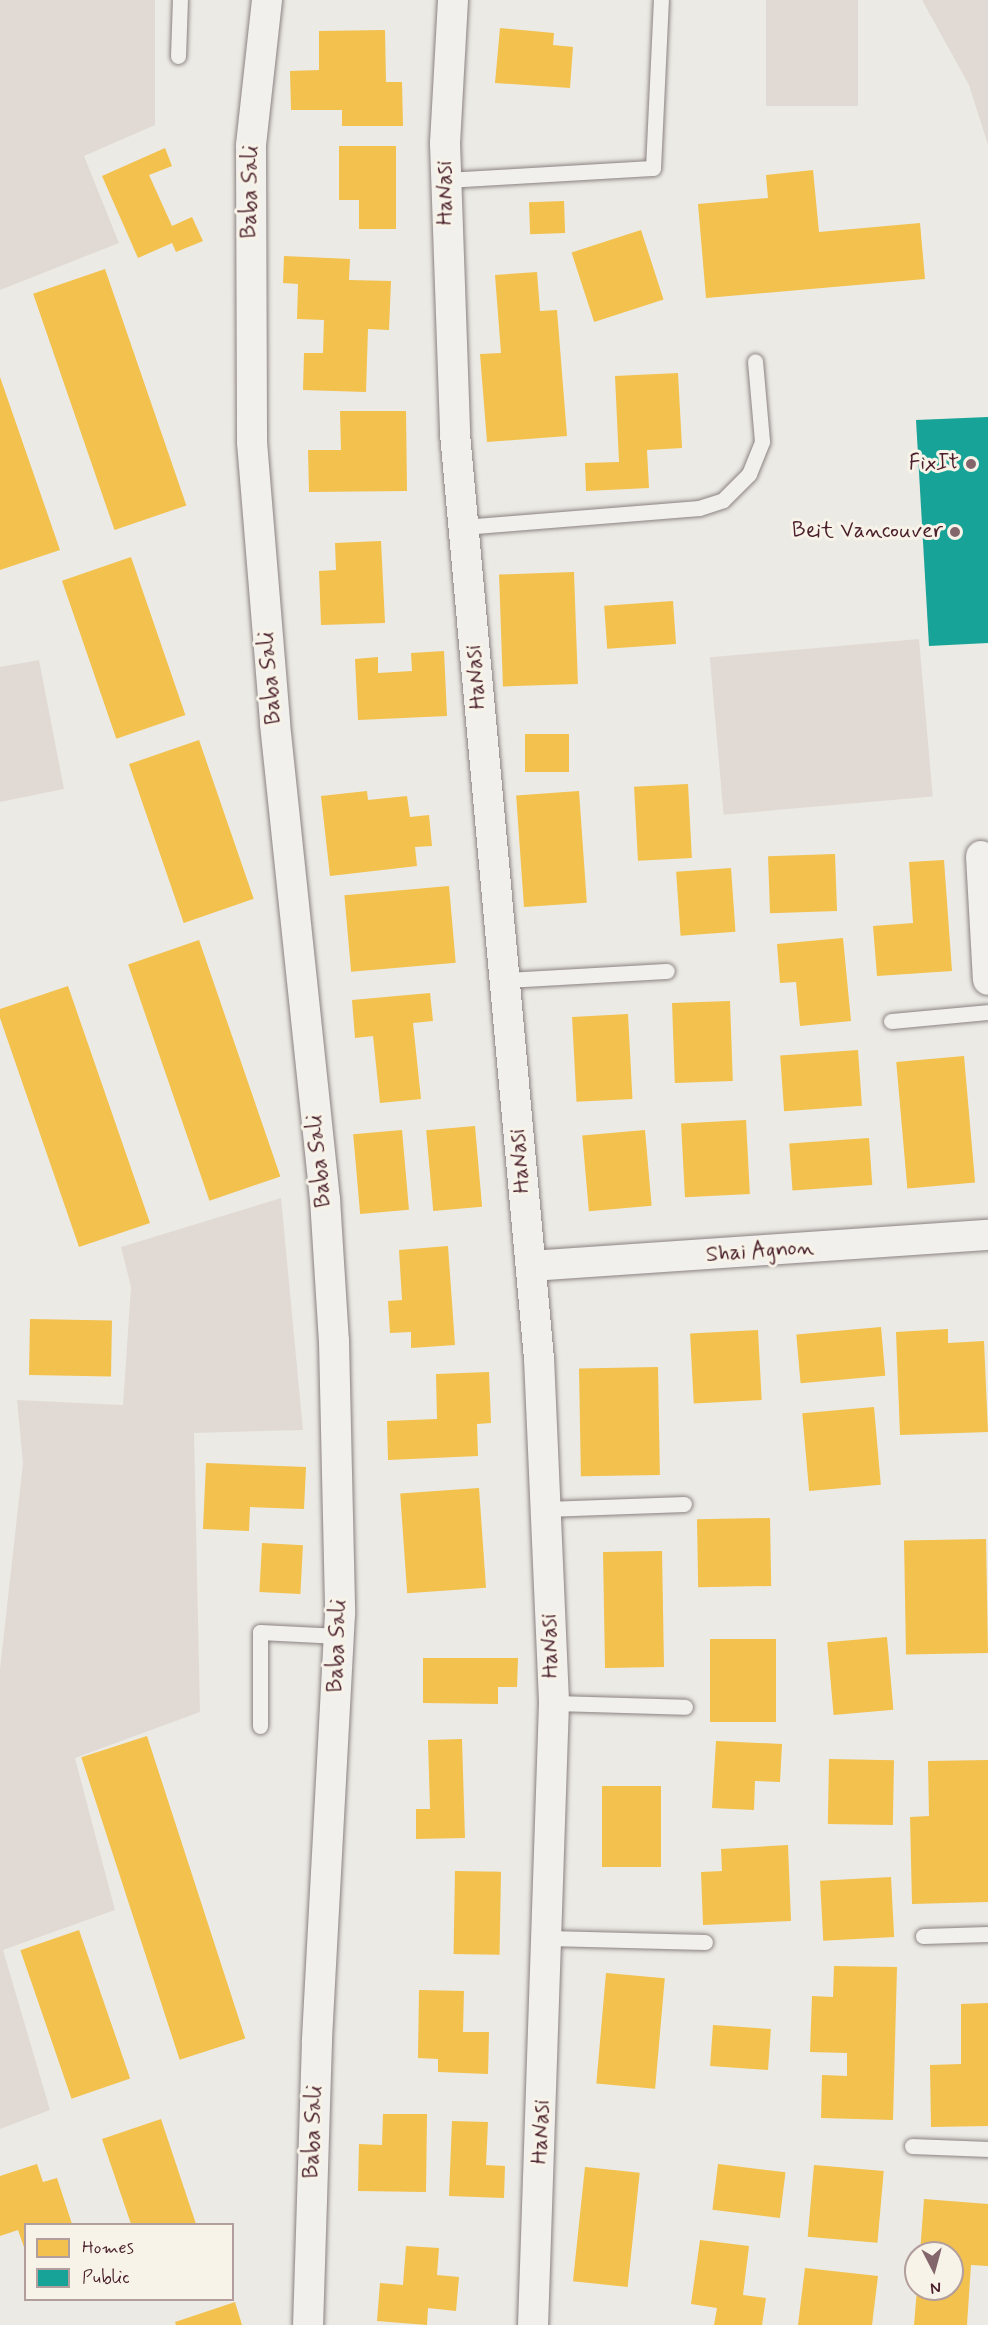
<!DOCTYPE html>
<style>
body{margin:0}
#map{position:relative;width:988px;height:2325px;overflow:hidden;background:#eceae4;font-family:Mynerve,sans-serif}
div>[style]{position:absolute}
[style*='--x']{left:calc(var(--x)*1px);top:calc(var(--y)*1px);width:calc(var(--w)*1px);rotate:calc(var(--a)*1deg)}
.green>*{inset:0;background:#e1dad4;transform-origin:0 0}
.homes>*{inset:0;background:#f2c14e;transform-origin:0 0}
.public>*{inset:0;background:#17a398}
.roads{filter:drop-shadow(0 0 2px #8b8282) drop-shadow(0 0 2px #8b8282)}
.lane>*{height:15px;margin:-7.5px;padding:0 7.5px;transform-origin:7.5px;border-radius:7.5px;background:#f1f0ec}
.street>*{height:30px;margin:-15px;padding:0 15px;transform-origin:15px;border-radius:15px;background:#f1f0ec}
.dots>*{width:16px;height:16px;translate:-50% -50%;box-sizing:border-box;border:3px solid #f7f3e8;border-radius:50%}
span{translate:-50% -50%;white-space:nowrap;text-align:center;line-height:1.15;-webkit-text-stroke:6px #f7f3e8;paint-order:stroke}
.street-label{font-size:22px;color:#4a1f2b}
.poi-label{font-size:22px;color:#4a1f2b}
.right{translate:-100% -50%;text-align:right}
.legend{position:absolute;left:24px;top:2223px;width:210px;height:78px;box-sizing:border-box;background:#f7f3e8;border:2px solid #b29e9c;margin:0;padding:8px 10px;list-style:none;font-size:18px;color:#4a1f2b}
.legend li{display:flex;align-items:center;gap:12px;height:30px}
.legend b{width:30px;border:2px solid #b29e9c}
.north{position:absolute;left:904px;top:2241px;width:60px;height:60px;box-sizing:border-box;background:#f7f3e8;border:2px solid #b29e9c;border-radius:50%;rotate:174deg;font-size:16px;font-weight:700;line-height:24px;text-align:center;color:#4a1f2b}
.north::after{content:'';display:block;margin:auto;width:21px;height:27px;background:#83666c;clip-path:polygon(50% 0,100% 100%,50% 72%,0 100%)}
</style>
<div id="map">
<div class="green">
<i style="clip-path:polygon(0 0,155px 0,155px 125px,84px 156px,119px 243px,0 290px)"></i>
<i style="left:766px;top:0;width:92px;height:106px"></i>
<i style="clip-path:polygon(922px 0,988px 0,988px 145px,969px 85px)"></i>
<i style="left:919px;top:639px;width:158px;height:210px;rotate:85deg"></i>
<i style="clip-path:polygon(39px 660px,64px 789px,0 802px,0 667px)"></i>
<i style="clip-path:polygon(281px 1198px,303px 1430px,194px 1433px,200px 1712px,75px 1758px,115px 1910px,3px 1950px,50px 2110px,0 2129px,0 1669px,23px 1463px,17px 1400px,123px 1405px,131px 1287px,121px 1247px)"></i>
</div>
<div class="homes">
<i style="clip-path:polygon(500px 28px,554px 33px,553px 45px,573px 47px,570px 88px,495px 83px)"></i>
<i style="clip-path:polygon(385px 30px,386px 82px,402px 82px,403px 126px,342px 126px,342px 110px,291px 110px,290px 71px,319px 70px,319px 31px)"></i>
<i style="clip-path:polygon(339px 146px,396px 146px,396px 229px,359px 229px,359px 200px,339px 200px)"></i>
<i style="clip-path:polygon(165px 148px,172px 166px,149px 175px,172px 226px,192px 217px,203px 241px,176px 252px,172px 243px,138px 258px,102px 176px)"></i>
<i style="clip-path:polygon(813px 170px,819px 232px,920px 223px,925px 279px,706px 298px,698px 204px,768px 198px,766px 175px)"></i>
<i style="left:564px;top:201px;width:32px;height:35px;rotate:88deg"></i>
<i style="left:641px;top:230px;width:73px;height:73px;rotate:72deg"></i>
<i style="clip-path:polygon(284px 256px,350px 259px,349px 280px,391px 281px,389px 330px,368px 329px,366px 392px,303px 390px,304px 353px,323px 353px,324px 320px,297px 319px,298px 284px,283px 283px)"></i>
<i style="left:105px;top:269px;width:250px;height:76px;rotate:71deg"></i>
<i style="clip-path:polygon(537px 272px,540px 311px,557px 310px,567px 436px,487px 442px,480px 354px,501px 353px,495px 275px)"></i>
<i style="clip-path:polygon(678px 373px,682px 448px,647px 450px,649px 488px,586px 491px,585px 463px,619px 462px,615px 376px)"></i>
<i style="clip-path:polygon(0 377px,60px 550px,0 570px)"></i>
<i style="clip-path:polygon(340px 411px,406px 411px,407px 491px,309px 492px,308px 450px,341px 450px)"></i>
<i style="clip-path:polygon(381px 541px,385px 623px,321px 625px,319px 571px,336px 570px,335px 543px)"></i>
<i style="left:131px;top:557px;width:167px;height:73px;rotate:71deg"></i>
<i style="left:574px;top:572px;width:112px;height:75px;rotate:88deg"></i>
<i style="left:673px;top:601px;width:43px;height:69px;rotate:86deg"></i>
<i style="clip-path:polygon(444px 651px,447px 716px,358px 720px,355px 659px,378px 657px,378px 673px,412px 671px,411px 653px)"></i>
<i style="left:525px;top:734px;width:44px;height:38px"></i>
<i style="left:199px;top:740px;width:168px;height:74px;rotate:71deg"></i>
<i style="left:688px;top:784px;width:74px;height:54px;rotate:87deg"></i>
<i style="clip-path:polygon(367px 791px,368px 800px,407px 796px,410px 817px,429px 815px,432px 846px,415px 847px,417px 866px,330px 876px,321px 796px)"></i>
<i style="left:579px;top:791px;width:112px;height:63px;rotate:86deg"></i>
<i style="left:835px;top:854px;width:57px;height:67px;rotate:88deg"></i>
<i style="clip-path:polygon(944px 860px,952px 971px,877px 976px,873px 926px,913px 923px,909px 862px)"></i>
<i style="left:731px;top:868px;width:64px;height:55px;rotate:86deg"></i>
<i style="left:449px;top:886px;width:77px;height:105px;rotate:85deg"></i>
<i style="clip-path:polygon(843px 938px,851px 1021px,800px 1026px,796px 982px,780px 983px,777px 944px)"></i>
<i style="left:199px;top:940px;width:250px;height:75px;rotate:71deg"></i>
<i style="clip-path:polygon(68px 986px,150px 1223px,79px 1247px,0 1018px,0 1009px)"></i>
<i style="clip-path:polygon(430px 993px,433px 1021px,413px 1023px,421px 1099px,380px 1103px,373px 1036px,355px 1038px,352px 1000px)"></i>
<i style="left:730px;top:1001px;width:80px;height:58px;rotate:88deg"></i>
<i style="left:628px;top:1014px;width:85px;height:56px;rotate:87deg"></i>
<i style="left:858px;top:1050px;width:56px;height:78px;rotate:86deg"></i>
<i style="left:964px;top:1056px;width:127px;height:68px;rotate:85deg"></i>
<i style="left:746px;top:1120px;width:74px;height:65px;rotate:87deg"></i>
<i style="left:475px;top:1126px;width:81px;height:49px;rotate:85deg"></i>
<i style="left:402px;top:1130px;width:80px;height:49px;rotate:85deg"></i>
<i style="left:645px;top:1130px;width:76px;height:63px;rotate:85deg"></i>
<i style="left:869px;top:1138px;width:47px;height:80px;rotate:86deg"></i>
<i style="clip-path:polygon(448px 1246px,455px 1345px,411px 1348px,411px 1332px,390px 1333px,388px 1301px,402px 1300px,399px 1250px)"></i>
<i style="left:30px;top:1319px;width:82px;height:56px;rotate:1deg"></i>
<i style="left:881px;top:1327px;width:49px;height:85px;rotate:85deg"></i>
<i style="clip-path:polygon(948px 1329px,948px 1343px,984px 1341px,988px 1432px,900px 1435px,896px 1332px)"></i>
<i style="left:758px;top:1330px;width:70px;height:68px;rotate:87deg"></i>
<i style="left:658px;top:1367px;width:108px;height:79px;rotate:89deg"></i>
<i style="clip-path:polygon(489px 1372px,491px 1423px,477px 1424px,478px 1456px,388px 1460px,387px 1421px,437px 1419px,436px 1374px)"></i>
<i style="left:874px;top:1407px;width:78px;height:72px;rotate:85deg"></i>
<i style="clip-path:polygon(206px 1463px,306px 1467px,304px 1509px,250px 1507px,249px 1531px,203px 1529px)"></i>
<i style="left:479px;top:1488px;width:100px;height:79px;rotate:86deg"></i>
<i style="left:770px;top:1518px;width:68px;height:73px;rotate:89deg"></i>
<i style="left:986px;top:1539px;width:114px;height:82px;rotate:89deg"></i>
<i style="left:262px;top:1543px;width:41px;height:49px;rotate:3deg"></i>
<i style="left:662px;top:1551px;width:116px;height:59px;rotate:89deg"></i>
<i style="left:887px;top:1637px;width:73px;height:60px;rotate:85deg"></i>
<i style="left:710px;top:1639px;width:66px;height:83px"></i>
<i style="clip-path:polygon(423px 1658px,518px 1658px,517px 1687px,498px 1687px,498px 1704px,423px 1703px)"></i>
<i style="left:147px;top:1736px;width:318px;height:69px;rotate:72deg"></i>
<i style="clip-path:polygon(462px 1739px,465px 1838px,416px 1839px,416px 1809px,430px 1809px,428px 1740px)"></i>
<i style="clip-path:polygon(716px 1741px,782px 1744px,780px 1782px,755px 1781px,754px 1810px,712px 1808px)"></i>
<i style="left:829px;top:1759px;width:65px;height:65px;rotate:1deg"></i>
<i style="clip-path:polygon(988px 1760px,988px 1902px,912px 1904px,910px 1817px,929px 1816px,928px 1761px)"></i>
<i style="left:602px;top:1786px;width:59px;height:81px"></i>
<i style="clip-path:polygon(788px 1845px,791px 1921px,703px 1925px,701px 1872px,722px 1871px,721px 1849px)"></i>
<i style="left:455px;top:1871px;width:46px;height:83px;rotate:1deg"></i>
<i style="left:891px;top:1877px;width:60px;height:71px;rotate:87deg"></i>
<i style="left:79px;top:1930px;width:157px;height:62px;rotate:71deg"></i>
<i style="clip-path:polygon(834px 1966px,897px 1967px,893px 2120px,821px 2118px,822px 2075px,847px 2076px,847px 2053px,810px 2052px,812px 1996px,833px 1997px)"></i>
<i style="left:606px;top:1973px;width:59px;height:111px;rotate:5deg"></i>
<i style="clip-path:polygon(419px 1990px,464px 1991px,463px 2032px,489px 2032px,488px 2074px,438px 2072px,438px 2059px,418px 2058px)"></i>
<i style="clip-path:polygon(988px 2003px,988px 2126px,931px 2127px,930px 2065px,961px 2064px,961px 2004px)"></i>
<i style="left:713px;top:2025px;width:58px;height:41px;rotate:4deg"></i>
<i style="clip-path:polygon(383px 2114px,427px 2114px,426px 2192px,358px 2191px,359px 2144px,382px 2145px)"></i>
<i style="clip-path:polygon(161px 2119px,196px 2224px,131px 2224px,102px 2139px)"></i>
<i style="clip-path:polygon(452px 2121px,488px 2122px,486px 2165px,505px 2166px,504px 2198px,449px 2196px)"></i>
<i style="clip-path:polygon(37px 2164px,43px 2182px,57px 2178px,72px 2224px,26px 2224px,25px 2250px,18px 2230px,0 2236px,0 2176px)"></i>
<i style="left:718px;top:2164px;width:68px;height:46px;rotate:7deg"></i>
<i style="left:814px;top:2165px;width:70px;height:72px;rotate:5deg"></i>
<i style="left:585px;top:2167px;width:55px;height:115px;rotate:6deg"></i>
<i style="clip-path:polygon(924px 2199px,988px 2204px,988px 2266px,971px 2265px,967px 2325px,914px 2325px,917px 2289px,952px 2289px,952px 2253px,920px 2253px)"></i>
<i style="clip-path:polygon(700px 2240px,749px 2246px,743px 2295px,766px 2298px,762px 2325px,714px 2325px,717px 2308px,691px 2304px)"></i>
<i style="clip-path:polygon(406px 2246px,439px 2248px,437px 2275px,459px 2277px,456px 2311px,428px 2308px,427px 2325px,377px 2321px,380px 2283px,403px 2285px)"></i>
<i style="clip-path:polygon(805px 2268px,878px 2276px,872px 2325px,798px 2325px)"></i>
<i style="clip-path:polygon(235px 2302px,242px 2325px,176px 2325px,175px 2322px)"></i>
</div>
<div class="public">
<i style="clip-path:polygon(988px 417px,988px 643px,929px 646px,916px 420px)"></i>
</div>
<div class="roads">
<div class="lane">
<i style="--x:178;--y:56;--w:56;--a:-88"></i>
<i style="--x:445;--y:180;--w:208;--a:-3.3"></i>
<i style="--x:653;--y:168;--w:168;--a:-87.3"></i>
<i style="--x:463;--y:527;--w:237;--a:-4.6"></i>
<i style="--x:699;--y:508;--w:25;--a:-18"></i>
<i style="--x:723;--y:500;--w:37;--a:-45"></i>
<i style="--x:749;--y:474;--w:35;--a:-68"></i>
<i style="--x:762;--y:441;--w:80;--a:-95"></i>
<i style="--x:505;--y:980;--w:162;--a:-3.2"></i>
<i style="--x:891;--y:1021;--w:97;--a:-5.3"></i>
<i style="--x:546;--y:1509;--w:138;--a:-2.1"></i>
<i style="--x:554;--y:1703;--w:131;--a:1.7"></i>
<i style="--x:260;--y:1726;--w:94;--a:-90"></i>
<i style="--x:260;--y:1632;--w:79;--a:2.9"></i>
<i style="--x:923;--y:1936;--w:65;--a:-1.8"></i>
<i style="--x:548;--y:1938;--w:157;--a:1.5"></i>
<i style="--x:912;--y:2146;--w:76;--a:2.3"></i>
</div>
<div class="street">
<i style="--x:267;--y:0;--w:147;--a:96.3"></i>
<i style="--x:251;--y:146;--w:296;--a:89.8"></i>
<i style="--x:252;--y:442;--w:283;--a:85.3"></i>
<i style="--x:275;--y:724;--w:478;--a:84"></i>
<i style="--x:325;--y:1199;--w:142;--a:86.4"></i>
<i style="--x:334;--y:1341;--w:273;--a:88.7"></i>
<i style="--x:340;--y:1614;--w:428;--a:93.1"></i>
<i style="--x:317;--y:2041;--w:284;--a:91.8"></i>
<i style="--x:453;--y:0;--w:143;--a:93.2"></i>
<i style="--x:445;--y:143;--w:291;--a:88"></i>
<i style="--x:455;--y:434;--w:928;--a:84.81"></i>
<i style="--x:539;--y:1358;--w:345;--a:87.5"></i>
<i style="--x:554;--y:1703;--w:622;--a:91.93"></i>
<i style="--x:981;--y:856;--w:124;--a:86.8"></i>
<i style="--x:531;--y:1266;--w:458;--a:-3.9"></i>
</div>
</div>
<div class="dots">
<i style="left:971px;top:464px;background:#83666c"></i>
<i style="left:955px;top:532px;background:#83666c"></i>
</div>
<div class="street-label">
<span style="left:251px;top:192px;rotate:-89deg">Baba Sali</span>
<span style="left:446px;top:193px;rotate:-91deg">HaNasi</span>
<span style="left:477px;top:677px;rotate:-95deg">HaNasi</span>
<span style="left:271px;top:678px;rotate:-95deg">Baba Sali</span>
<span style="left:320px;top:1161px;rotate:-96deg">Baba Sali</span>
<span style="left:521px;top:1161px;rotate:-95deg">HaNasi</span>
<span style="left:760px;top:1252px;rotate:-4deg">Shai Agnon</span>
<span style="left:338px;top:1646px;rotate:-88deg">Baba Sali</span>
<span style="left:551px;top:1646px;rotate:-92deg">HaNasi</span>
<span style="left:314px;top:2132px;rotate:-88deg">Baba Sali</span>
<span style="left:542px;top:2132px;rotate:-88deg">HaNasi</span>
</div>
<div class="poi-label">
<span class="right" style="left:959px;top:464px">FixIt</span>
<span class="right" style="left:943px;top:532px">Beit Vancouver</span>
</div>
<ul class="legend">
<li><b style="height:16px;background:#f2c14e"></b>Homes</li>
<li><b style="height:16px;background:#17a398"></b>Public</li>
</ul>
<div class="north">N</div>
</div>
